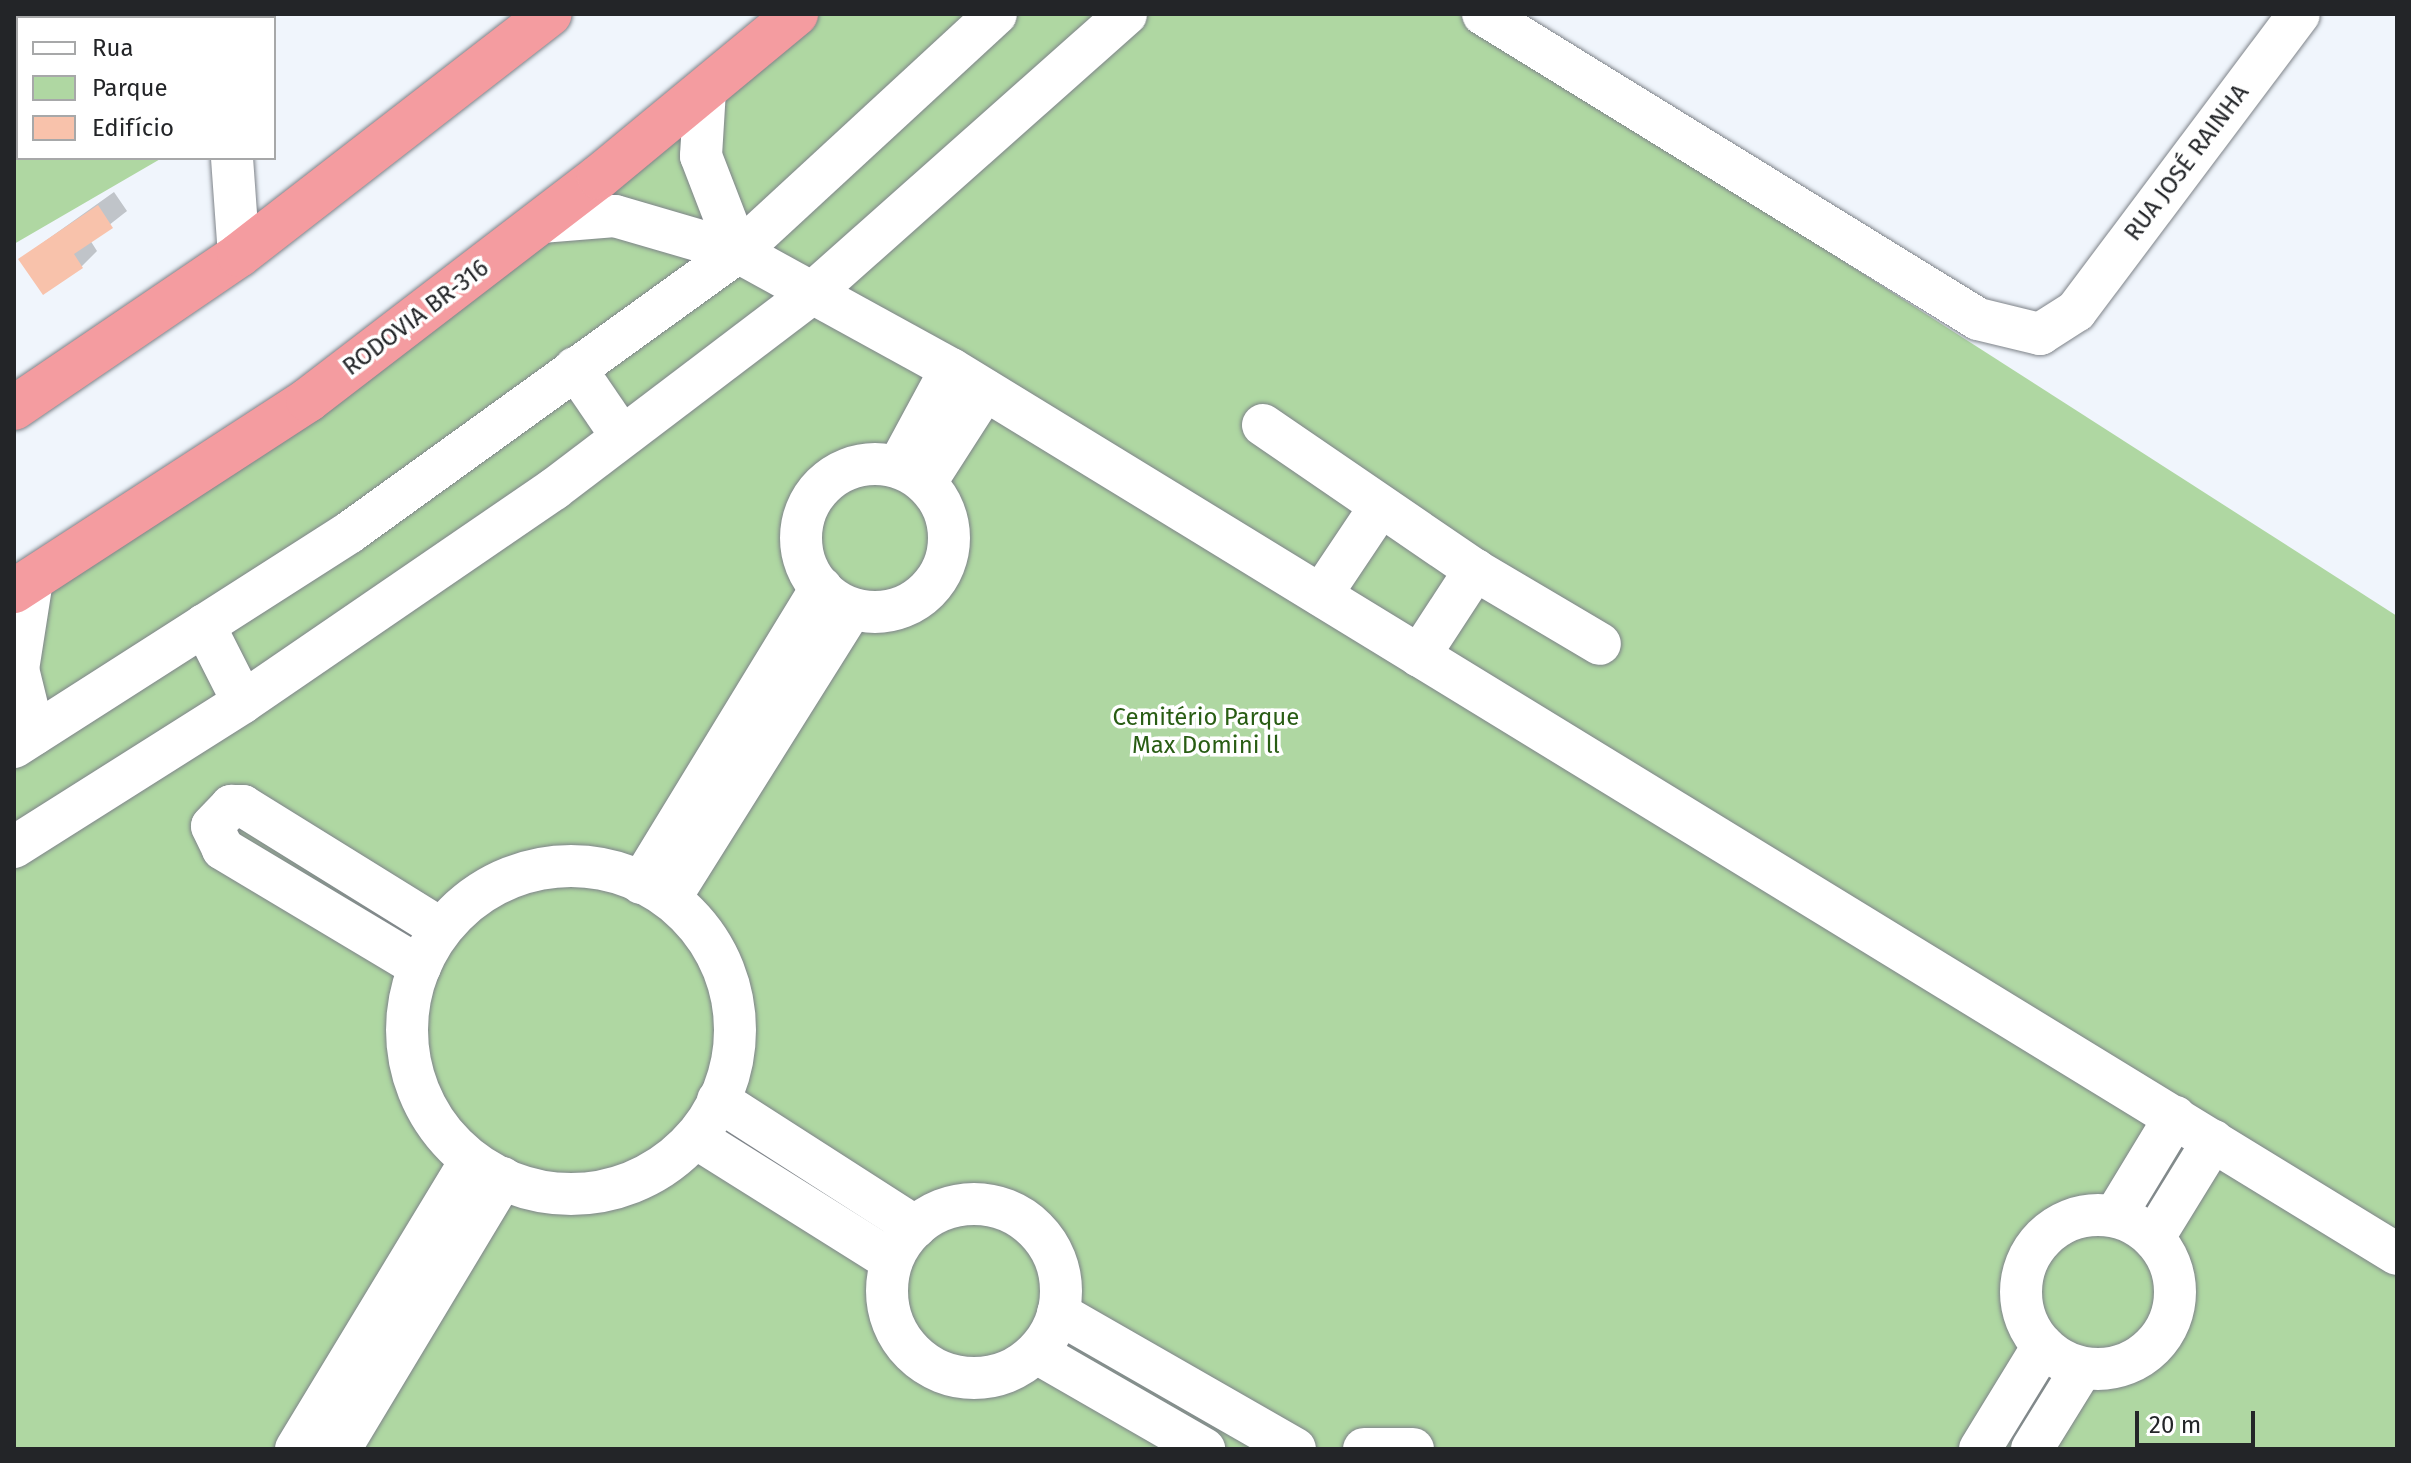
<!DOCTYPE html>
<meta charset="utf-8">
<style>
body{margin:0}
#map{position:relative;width:2411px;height:1463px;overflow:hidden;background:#f0f5fc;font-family:"Fira Sans",sans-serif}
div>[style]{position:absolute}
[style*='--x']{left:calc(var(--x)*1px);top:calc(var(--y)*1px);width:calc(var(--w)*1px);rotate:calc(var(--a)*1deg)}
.green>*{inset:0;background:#afd7a2}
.shadow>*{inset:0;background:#0003}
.building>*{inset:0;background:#f8c2ab}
.roads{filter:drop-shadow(0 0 2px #7e8389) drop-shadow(0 0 2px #7e8389)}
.minor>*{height:42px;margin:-21px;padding:0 21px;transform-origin:21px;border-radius:21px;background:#fff}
.minor>.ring{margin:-21px;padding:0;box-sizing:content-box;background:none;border:42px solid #fff;border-radius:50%}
.highway>*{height:44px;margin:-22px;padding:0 22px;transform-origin:22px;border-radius:22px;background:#f49ca0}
span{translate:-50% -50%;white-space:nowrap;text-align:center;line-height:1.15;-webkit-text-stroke:7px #fff;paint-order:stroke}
.street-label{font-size:24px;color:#232528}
.park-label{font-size:24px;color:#295d14}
.frame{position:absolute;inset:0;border:16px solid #232528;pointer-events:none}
.legend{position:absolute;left:16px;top:16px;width:260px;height:144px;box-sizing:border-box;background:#fff;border:2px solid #a7a8a9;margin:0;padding:10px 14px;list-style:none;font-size:24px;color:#232528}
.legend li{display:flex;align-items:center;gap:16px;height:40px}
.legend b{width:40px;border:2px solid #a7a8a9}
.scale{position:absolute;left:2135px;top:1411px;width:120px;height:36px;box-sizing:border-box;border:4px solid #232528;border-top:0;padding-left:10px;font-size:24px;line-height:28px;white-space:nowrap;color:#232528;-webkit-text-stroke:6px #fff;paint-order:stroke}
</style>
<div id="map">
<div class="green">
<i style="clip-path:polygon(14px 14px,202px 14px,18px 18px,18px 158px,162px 158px,14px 244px)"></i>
<i style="clip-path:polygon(796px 14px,1458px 14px,2397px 616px,2397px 1449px,14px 1449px,14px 591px)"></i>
</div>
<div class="shadow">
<i style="clip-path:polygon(114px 192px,127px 211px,90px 240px,97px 251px,82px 266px,43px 292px,20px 259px)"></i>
</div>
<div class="building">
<i style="clip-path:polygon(98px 205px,113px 228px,74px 254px,83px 268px,43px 295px,18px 259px)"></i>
</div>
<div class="roads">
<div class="minor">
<i style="--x:1483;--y:14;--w:581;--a:31.64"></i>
<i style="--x:1978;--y:319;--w:64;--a:13.6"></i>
<i style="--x:2040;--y:334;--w:43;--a:-32.6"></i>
<i style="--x:2076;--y:311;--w:371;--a:-53.1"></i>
<i style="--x:242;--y:18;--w:4;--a:-90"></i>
<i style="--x:705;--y:90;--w:66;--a:93.5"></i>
<i style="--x:701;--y:156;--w:103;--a:68.9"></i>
<i style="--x:738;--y:252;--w:243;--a:28.8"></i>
<i style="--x:951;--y:369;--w:1695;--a:31.47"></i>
<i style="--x:232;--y:158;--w:97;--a:85.9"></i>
<i style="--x:541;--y:222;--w:74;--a:-4.6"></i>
<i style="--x:615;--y:216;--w:128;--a:16.3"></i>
<i style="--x:575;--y:368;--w:83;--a:55.7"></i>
<i style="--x:1263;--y:425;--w:257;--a:34.4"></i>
<i style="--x:1475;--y:570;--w:145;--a:30.6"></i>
<i class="ring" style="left:801px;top:464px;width:106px;height:106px"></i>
<i style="--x:898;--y:467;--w:111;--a:-61.6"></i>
<i style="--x:926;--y:482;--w:109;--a:-57.3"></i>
<i style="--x:32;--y:580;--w:90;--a:98.9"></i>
<i style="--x:18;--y:669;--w:67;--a:76.2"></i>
<i style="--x:1321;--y:595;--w:106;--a:-56.2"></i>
<i style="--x:204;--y:625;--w:86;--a:63.1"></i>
<i style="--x:1419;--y:656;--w:103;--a:-56.9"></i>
<i style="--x:14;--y:747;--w:399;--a:-32.6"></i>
<i style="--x:350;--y:532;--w:478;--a:-35.8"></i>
<i style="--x:738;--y:252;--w:351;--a:-42.7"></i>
<i style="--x:14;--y:847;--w:271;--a:-32.3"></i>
<i style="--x:243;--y:702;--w:377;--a:-34.4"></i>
<i style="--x:554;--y:489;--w:324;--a:-37.2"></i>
<i style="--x:812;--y:293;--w:420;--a:-41.6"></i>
<i class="ring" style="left:407px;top:866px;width:286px;height:286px"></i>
<i style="--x:641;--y:883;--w:346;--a:-58.6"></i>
<i style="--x:670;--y:898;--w:340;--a:-57.9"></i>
<i style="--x:420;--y:967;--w:230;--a:-149.1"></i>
<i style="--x:223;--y:849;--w:25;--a:-116"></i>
<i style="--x:212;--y:826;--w:28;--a:-46"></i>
<i style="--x:231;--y:806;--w:12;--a:0"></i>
<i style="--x:243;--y:806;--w:232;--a:31.8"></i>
<i style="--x:718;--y:1100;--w:235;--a:32.7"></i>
<i style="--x:696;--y:1138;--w:231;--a:32.1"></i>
<i class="ring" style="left:887px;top:1204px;width:132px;height:132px"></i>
<i class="ring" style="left:2021px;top:1215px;width:112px;height:112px"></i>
<i style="--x:2115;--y:1216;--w:116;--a:-58.8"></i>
<i style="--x:2154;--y:1237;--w:113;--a:-58.4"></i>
<i style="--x:1058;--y:1313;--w:273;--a:29.8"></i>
<i style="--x:1037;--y:1353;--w:193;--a:29.9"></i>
<i style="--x:296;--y:1449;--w:336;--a:-58.8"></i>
<i style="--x:340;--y:1449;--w:316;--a:-59"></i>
<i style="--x:1364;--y:1449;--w:49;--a:0"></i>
<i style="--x:1980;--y:1449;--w:121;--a:-58.5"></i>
<i style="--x:2032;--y:1449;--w:95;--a:-58.3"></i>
</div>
<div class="highway">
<i style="--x:14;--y:408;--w:272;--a:-34.2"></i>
<i style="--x:239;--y:255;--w:393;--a:-37.8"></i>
<i style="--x:14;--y:591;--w:351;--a:-33"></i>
<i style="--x:308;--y:400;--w:367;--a:-37.5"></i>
<i style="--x:599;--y:177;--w:256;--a:-39.6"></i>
</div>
</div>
<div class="street-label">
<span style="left:2187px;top:163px;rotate:-53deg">RUA JOSÉ RAINHA</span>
<span style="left:416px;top:318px;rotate:-37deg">RODOVIA BR-316</span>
</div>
<div class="park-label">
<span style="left:1206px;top:732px">Cemitério Parque<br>Max Domini ll</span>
</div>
<div class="frame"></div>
<ul class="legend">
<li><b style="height:10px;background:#fff"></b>Rua</li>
<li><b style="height:22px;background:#afd7a2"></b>Parque</li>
<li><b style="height:22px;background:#f8c2ab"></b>Edifício</li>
</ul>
<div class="scale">20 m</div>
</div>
